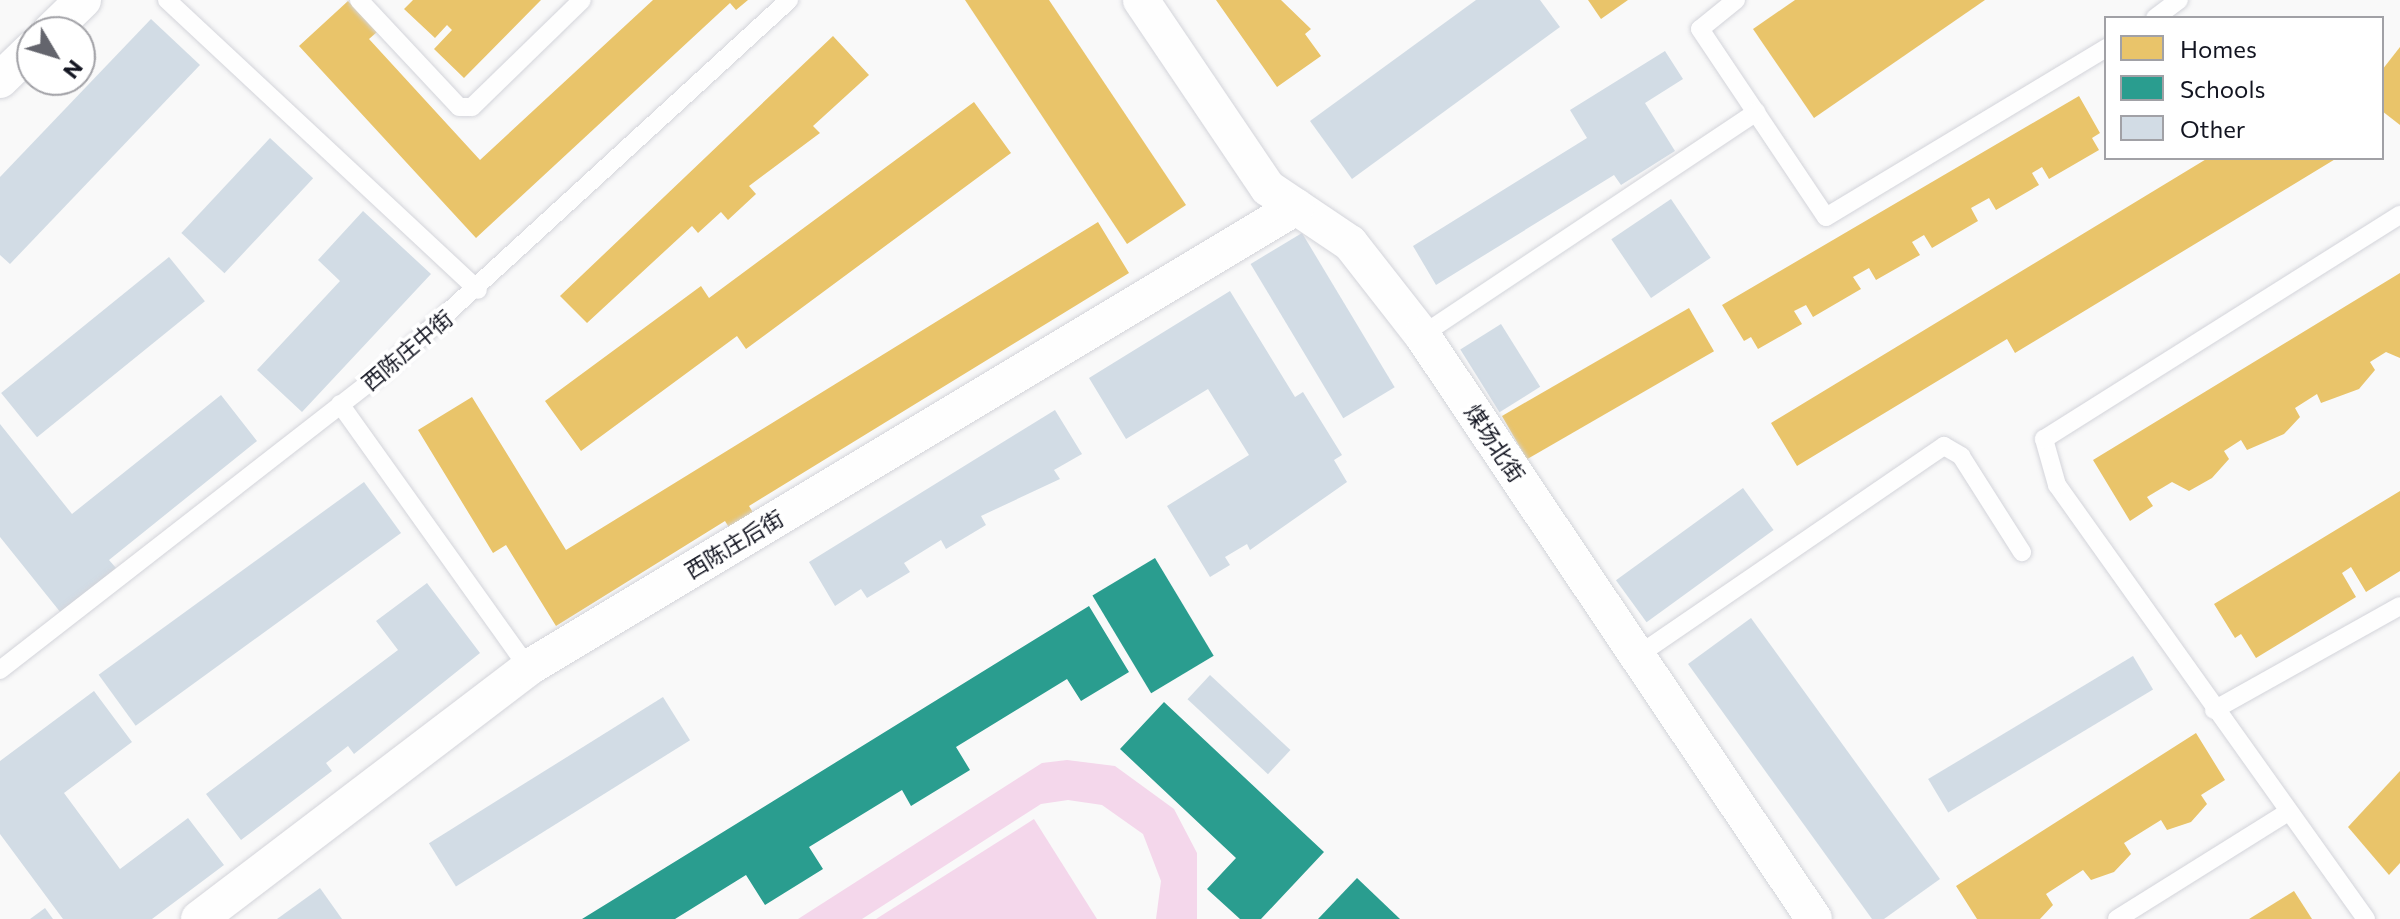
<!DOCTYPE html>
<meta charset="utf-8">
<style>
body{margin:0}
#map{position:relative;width:2400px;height:919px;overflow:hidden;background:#f9f9f9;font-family:Commissioner,"Noto Sans SC",sans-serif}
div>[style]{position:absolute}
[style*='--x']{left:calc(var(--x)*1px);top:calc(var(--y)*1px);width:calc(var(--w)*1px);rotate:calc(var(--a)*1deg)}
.green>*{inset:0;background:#f4d7eb}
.homes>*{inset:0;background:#e9c46a;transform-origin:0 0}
.schools>*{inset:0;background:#2a9d8f;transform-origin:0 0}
.building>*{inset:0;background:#d2dce5;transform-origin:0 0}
.roads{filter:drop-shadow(0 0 2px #d3d4da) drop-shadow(0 0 2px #d3d4da)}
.service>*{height:18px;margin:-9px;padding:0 9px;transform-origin:9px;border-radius:9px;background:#fefefe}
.minor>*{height:36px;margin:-18px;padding:0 18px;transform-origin:18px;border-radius:18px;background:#fefefe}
span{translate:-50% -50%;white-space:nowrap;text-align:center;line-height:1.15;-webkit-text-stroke:8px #fff;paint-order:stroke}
.street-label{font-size:22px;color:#131521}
.legend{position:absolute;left:2104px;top:16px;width:280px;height:144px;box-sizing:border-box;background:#fff;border:2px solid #a1a1a6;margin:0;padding:10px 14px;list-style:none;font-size:24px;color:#131521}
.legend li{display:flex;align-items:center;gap:16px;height:40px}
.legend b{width:40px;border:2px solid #a1a1a6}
.north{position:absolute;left:16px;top:16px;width:80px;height:80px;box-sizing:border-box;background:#fff;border:2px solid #a1a1a6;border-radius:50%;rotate:128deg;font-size:22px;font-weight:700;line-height:32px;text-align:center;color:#131521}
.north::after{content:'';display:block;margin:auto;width:28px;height:36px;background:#64656d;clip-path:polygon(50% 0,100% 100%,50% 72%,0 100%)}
</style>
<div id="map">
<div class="green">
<i style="clip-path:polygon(1067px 760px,1115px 766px,1174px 809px,1197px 853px,1197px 919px,1156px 919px,1161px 881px,1143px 834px,1102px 805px,1068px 800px,1041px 804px,862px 919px,798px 919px,1042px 763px)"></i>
<i style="clip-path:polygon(1034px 819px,1097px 919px,876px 919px)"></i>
</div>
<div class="homes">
<i style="clip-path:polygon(413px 0,541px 0,464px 78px,434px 49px,452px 30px,447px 25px,435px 38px,404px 9px)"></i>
<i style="clip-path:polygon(653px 0,748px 0,736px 10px,730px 3px,476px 238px,299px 46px,348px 1px,377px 32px,369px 39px,480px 160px)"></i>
<i style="clip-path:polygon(965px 0,1049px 0,1186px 205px,1127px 244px)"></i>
<i style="clip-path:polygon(1216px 0,1281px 0,1311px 29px,1305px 34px,1321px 56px,1277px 87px)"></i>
<i style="clip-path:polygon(1588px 0,1628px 0,1601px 19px)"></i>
<i style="clip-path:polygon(1795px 0,1985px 0,1814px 118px,1753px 29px)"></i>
<i style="clip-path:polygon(833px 36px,869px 75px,813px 126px,820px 133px,749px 186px,756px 194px,728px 220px,721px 212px,698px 233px,692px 226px,587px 323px,560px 296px)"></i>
<i style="clip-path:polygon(2400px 47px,2400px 125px,2382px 111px,2382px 70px)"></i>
<i style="clip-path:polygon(2079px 96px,2100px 133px,2092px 138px,2099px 150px,2049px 179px,2042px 167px,2032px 173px,2039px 185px,1996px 210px,1989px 198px,1971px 208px,1978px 221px,1932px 248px,1924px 235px,1912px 242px,1920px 255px,1876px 280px,1869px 268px,1853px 277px,1861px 289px,1813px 317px,1806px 305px,1794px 311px,1802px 324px,1758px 349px,1751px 337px,1744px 341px,1722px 305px)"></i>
<i style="clip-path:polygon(974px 102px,1011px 153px,746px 349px,737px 336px,581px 451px,545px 401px,701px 286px,709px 298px)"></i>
<i style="clip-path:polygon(2208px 158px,2337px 158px,2015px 353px,2007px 339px,1797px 466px,1771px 423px)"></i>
<i style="clip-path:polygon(1098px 222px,1129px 273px,749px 506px,754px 514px,730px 529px,725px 521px,556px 626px,506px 545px,493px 553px,418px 430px,472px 397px,566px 550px)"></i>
<i style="clip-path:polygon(2400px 273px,2400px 358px,2386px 352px,2370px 362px,2375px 370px,2359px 389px,2321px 403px,2317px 394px,2295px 408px,2300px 417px,2284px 434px,2247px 450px,2241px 440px,2224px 451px,2229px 459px,2212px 478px,2189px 491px,2172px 482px,2147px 497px,2153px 506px,2130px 521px,2093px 460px)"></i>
<i style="left:1689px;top:308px;width:50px;height:216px;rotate:60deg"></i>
<i style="clip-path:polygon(2400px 491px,2400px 571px,2366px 592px,2351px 567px,2342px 573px,2356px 597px,2256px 658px,2241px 634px,2235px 638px,2214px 604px)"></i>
<i style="clip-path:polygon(2196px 733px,2225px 780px,2201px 795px,2207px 804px,2191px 822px,2167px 830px,2161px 820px,2124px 843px,2131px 854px,2114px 872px,2091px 880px,2083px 870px,2046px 894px,2053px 905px,2040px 919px,1977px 919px,1956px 886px)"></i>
<i style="clip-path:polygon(2400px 771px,2400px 863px,2389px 875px,2348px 827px)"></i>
<i style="clip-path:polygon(2294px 891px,2312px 919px,2249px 919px)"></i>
</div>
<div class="schools">
<i style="left:1155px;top:558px;width:114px;height:73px;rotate:59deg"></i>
<i style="clip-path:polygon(1089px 606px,1129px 672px,1081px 701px,1067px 679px,956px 747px,970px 770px,911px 806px,902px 790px,809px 847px,823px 869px,765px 905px,746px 875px,675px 919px,582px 919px)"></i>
<i style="clip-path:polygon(1164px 702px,1324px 852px,1261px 919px,1240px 919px,1207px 889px,1236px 858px,1120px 749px)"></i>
<i style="clip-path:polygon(1357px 878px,1400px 919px,1318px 919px)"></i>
</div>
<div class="building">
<i style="clip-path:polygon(1476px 0,1540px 0,1560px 27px,1352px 179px,1310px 121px)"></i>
<i style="clip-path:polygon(151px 19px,200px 65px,10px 264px,0 255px,0 177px)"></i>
<i style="clip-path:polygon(1665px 51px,1683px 79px,1645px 103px,1675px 151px,1621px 185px,1614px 175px,1436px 285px,1413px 246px,1587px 138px,1570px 110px)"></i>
<i style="left:270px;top:138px;width:59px;height:130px;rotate:43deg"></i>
<i style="left:1671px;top:199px;width:71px;height:72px;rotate:56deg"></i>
<i style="clip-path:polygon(363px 211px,431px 274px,302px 412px,257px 370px,340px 281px,318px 260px)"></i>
<i style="left:1302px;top:233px;width:180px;height:60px;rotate:59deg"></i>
<i style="left:169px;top:257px;width:57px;height:216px;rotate:51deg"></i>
<i style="clip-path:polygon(1230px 291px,1295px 397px,1303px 392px,1342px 455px,1334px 460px,1347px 482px,1250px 550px,1247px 544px,1225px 557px,1230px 565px,1210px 577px,1167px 506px,1249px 455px,1208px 389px,1126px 439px,1089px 378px)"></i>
<i style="left:1501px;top:324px;width:74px;height:48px;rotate:58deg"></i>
<i style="clip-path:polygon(221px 395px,257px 441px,109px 560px,116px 568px,61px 613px,0 537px,0 424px,72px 514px)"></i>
<i style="clip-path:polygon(1055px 410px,1082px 454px,1054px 470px,1060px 479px,981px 516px,986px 525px,946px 549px,941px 540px,904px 563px,910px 572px,867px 598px,861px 589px,835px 606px,809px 562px)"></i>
<i style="left:364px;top:482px;width:63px;height:328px;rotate:54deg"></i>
<i style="left:1743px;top:488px;width:52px;height:157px;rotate:54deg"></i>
<i style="clip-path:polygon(427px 583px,480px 653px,354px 754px,348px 746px,326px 763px,332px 771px,241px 840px,206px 794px,398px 650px,376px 621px)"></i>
<i style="clip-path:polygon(1751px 618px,1940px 879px,1884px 919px,1872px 919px,1688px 664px)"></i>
<i style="left:2133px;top:656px;width:39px;height:239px;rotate:59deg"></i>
<i style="left:1210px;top:675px;width:110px;height:33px;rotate:43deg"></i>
<i style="clip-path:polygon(94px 691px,132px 742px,64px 793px,120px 869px,188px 818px,224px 865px,152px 919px,63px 919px,0 834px,0 761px)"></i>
<i style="left:663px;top:697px;width:51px;height:276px;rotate:58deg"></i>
<i style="clip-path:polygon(320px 888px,342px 919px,277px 919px)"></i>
<i style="clip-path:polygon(45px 908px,53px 919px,30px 919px)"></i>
</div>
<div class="roads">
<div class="service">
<i style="--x:167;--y:0;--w:425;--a:43"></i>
<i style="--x:359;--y:0;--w:146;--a:46.9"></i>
<i style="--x:459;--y:107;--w:13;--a:0"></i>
<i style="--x:472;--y:107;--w:153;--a:-44.2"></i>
<i style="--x:1736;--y:0;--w:46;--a:141.1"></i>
<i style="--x:1700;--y:29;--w:226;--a:56.2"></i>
<i style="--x:1826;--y:217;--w:327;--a:-31.1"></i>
<i style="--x:2155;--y:18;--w:30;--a:-37"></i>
<i style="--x:1422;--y:335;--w:402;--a:-33.7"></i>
<i style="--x:340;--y:404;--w:324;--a:54.5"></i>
<i style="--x:1637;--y:656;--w:372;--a:-34.4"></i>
<i style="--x:1944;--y:446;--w:20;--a:30"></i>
<i style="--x:1961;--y:456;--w:114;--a:57.6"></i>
<i style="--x:0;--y:670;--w:488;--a:-37.9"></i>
<i style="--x:385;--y:370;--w:548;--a:-42.48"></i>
<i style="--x:2214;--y:710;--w:213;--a:-29.2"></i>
<i style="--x:2117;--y:919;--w:202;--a:-32"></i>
<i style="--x:2366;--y:919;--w:533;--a:-125.45"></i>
<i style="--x:2057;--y:485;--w:48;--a:-105.8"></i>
<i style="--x:2044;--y:439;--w:421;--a:-32.2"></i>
</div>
<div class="minor">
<i style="--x:1141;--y:0;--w:227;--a:56"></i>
<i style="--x:1268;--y:188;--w:99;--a:33.9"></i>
<i style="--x:1350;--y:243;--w:117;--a:52"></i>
<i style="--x:1422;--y:335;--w:703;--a:56.13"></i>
<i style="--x:50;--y:32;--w:46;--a:-44.1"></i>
<i style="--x:0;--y:80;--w:45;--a:-44.1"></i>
<i style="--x:199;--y:919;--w:414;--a:-37.3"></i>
<i style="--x:528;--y:668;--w:896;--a:-30.97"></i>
</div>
</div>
<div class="street-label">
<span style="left:407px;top:350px;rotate:-40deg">西陈庄中街</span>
<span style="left:1495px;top:443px;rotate:56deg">煤场北街</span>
<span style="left:734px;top:544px;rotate:-31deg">西陈庄后街</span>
</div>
<ul class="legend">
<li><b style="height:22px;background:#e9c46a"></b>Homes</li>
<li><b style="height:22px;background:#2a9d8f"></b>Schools</li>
<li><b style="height:22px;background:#d2dce5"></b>Other</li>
</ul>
<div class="north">N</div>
</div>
